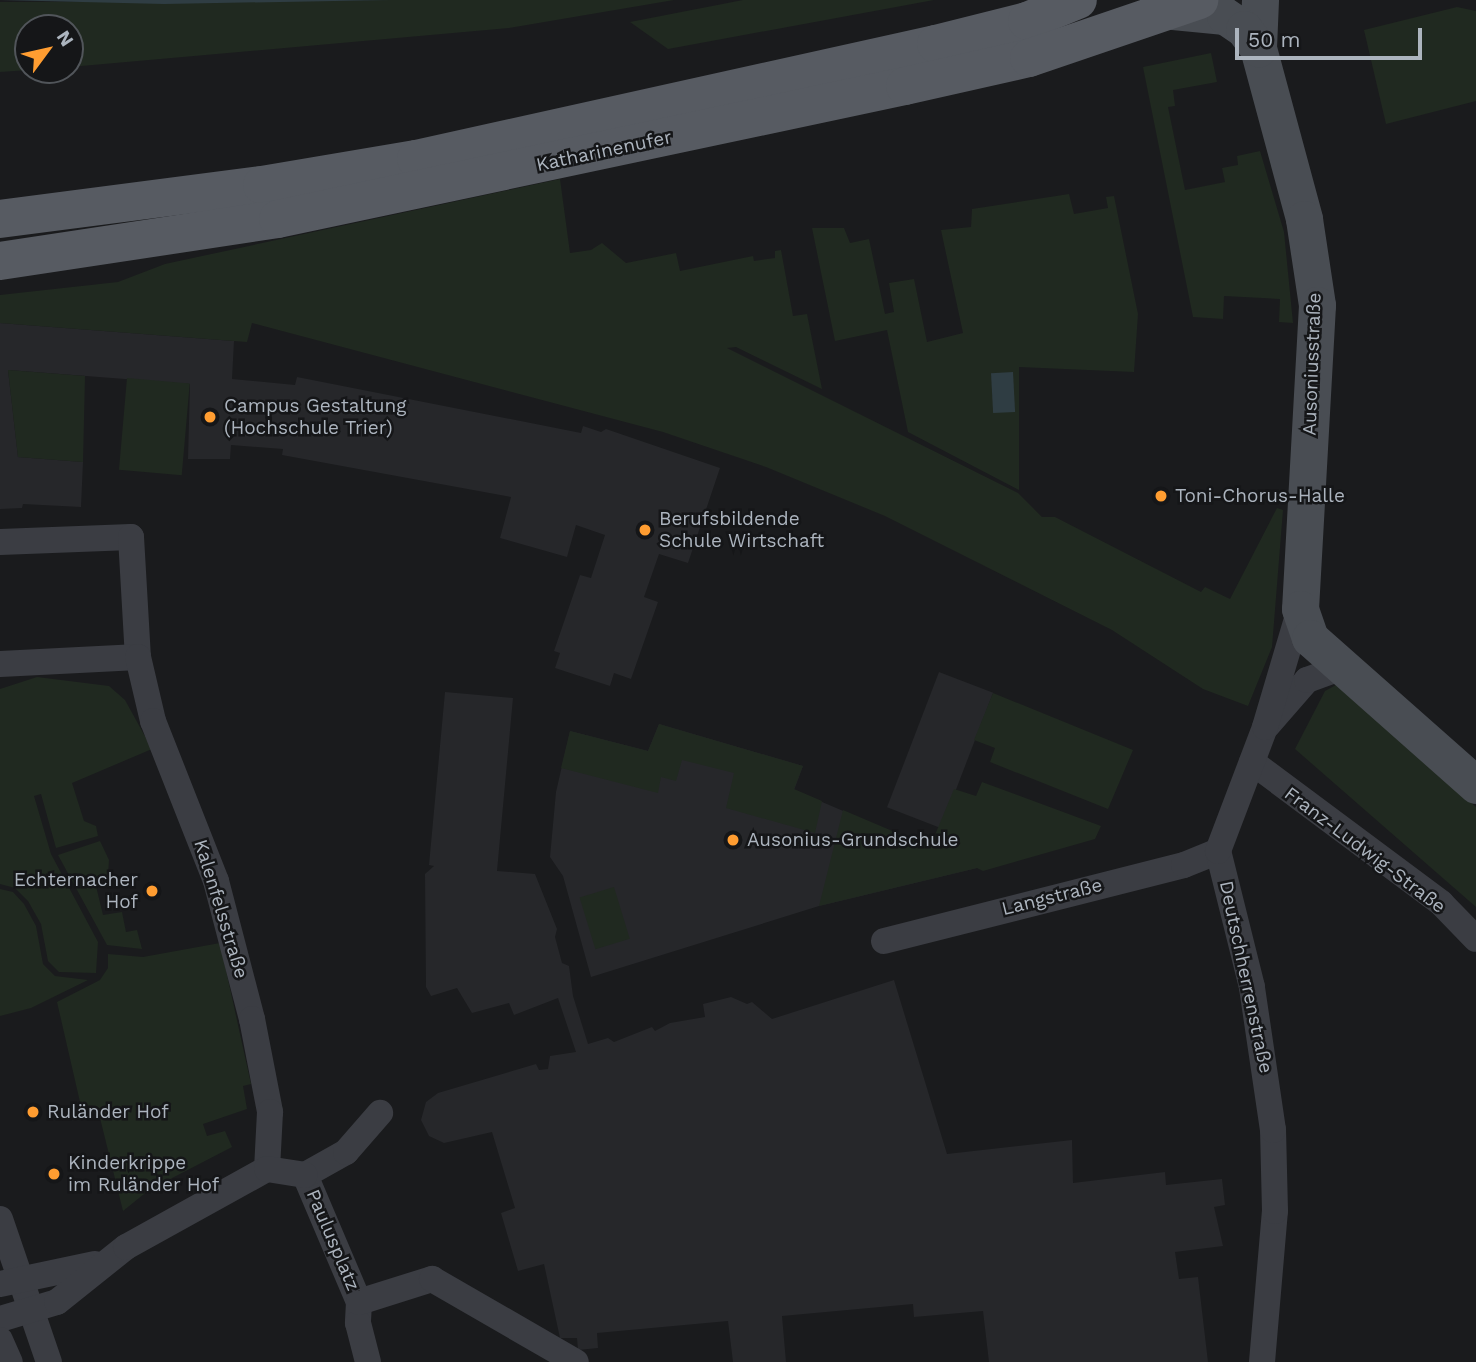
<!DOCTYPE html>
<meta charset="utf-8">
<style>
body{margin:0}
#map{position:relative;width:1476px;height:1362px;overflow:hidden;background:#1a1b1d;font-family:"Work Sans",sans-serif}
div>[style]{position:absolute}
[style*='--x']{left:calc(var(--x)*1px);top:calc(var(--y)*1px);width:calc(var(--w)*1px);rotate:calc(var(--a)*1deg)}
.built>*{inset:0;background:#26272a;transform-origin:0 0}
.green>*{inset:0;background:#202920;transform-origin:0 0}
.water>*{inset:0;background:#2f3d43;transform-origin:0 0}
.minor>*{height:26px;margin:-13px;padding:0 13px;transform-origin:13px;border-radius:13px;background:#3b3d43}
.secondary>*{height:37px;margin:-18.5px;padding:0 18.5px;transform-origin:18.5px;border-radius:18.5px;background:#494d53}
.primary>*{height:38px;margin:-19px;padding:0 19px;transform-origin:19px;border-radius:19px;background:#575b62}
.dots>*{width:19px;height:19px;translate:-50% -50%;box-sizing:border-box;border:4px solid #151618;border-radius:50%}
span{translate:-50% -50%;white-space:nowrap;text-align:center;line-height:1.15;-webkit-text-stroke:5px #151618;paint-order:stroke}
.street-label{font-size:19px;color:#acb4be}
.poi-label{font-size:19px;color:#acb4be}
.left{translate:0 -50%;text-align:left}
.right{translate:-100% -50%;text-align:right}
.north{position:absolute;left:14px;top:14px;width:70px;height:70px;box-sizing:border-box;background:#151618;border:2px solid #51555a;border-radius:50%;rotate:57deg;font-size:19px;font-weight:700;line-height:28px;text-align:center;color:#acb4be}
.north::after{content:'';display:block;margin:auto;width:24px;height:32px;background:#ff9d31;clip-path:polygon(50% 0,100% 100%,50% 72%,0 100%)}
.scale{position:absolute;left:1235px;top:28px;width:187px;height:32px;box-sizing:border-box;border:4px solid #acb4be;border-top:0;padding-left:9px;font-size:21px;line-height:24px;white-space:nowrap;color:#acb4be;-webkit-text-stroke:5px #151618;paint-order:stroke}
</style>
<div id="map">
<div class="built">
<i style="clip-path:polygon(0 323px,234px 341px,232px 379px,295px 385px,297px 377px,581px 433px,583px 426px,601px 432px,606px 429px,720px 468px,688px 563px,659px 554px,644px 597px,658px 602px,631px 679px,614px 673px,610px 686px,555px 668px,560px 653px,554px 651px,580px 575px,591px 578px,605px 535px,576px 525px,567px 557px,500px 538px,511px 497px,282px 455px,283px 449px,231px 445px,230px 459px,188px 459px,190px 384px,8px 370px,18px 457px,83px 462px,81px 507px,23px 504px,22px 508px,0 509px)"></i>
<i style="left:939px;top:672px;width:58px;height:145px;rotate:21deg"></i>
<i style="clip-path:polygon(445px 692px,513px 698px,497px 871px,535px 874px,557px 929px,555px 937px,562px 963px,569px 966px,573px 996px,588px 1044px,608px 1038px,614px 1042px,652px 1027px,655px 1031px,670px 1023px,705px 1017px,703px 1004px,731px 997px,747px 1004px,752px 1002px,772px 1019px,894px 980px,947px 1154px,1072px 1140px,1073px 1183px,1165px 1172px,1166px 1185px,1222px 1179px,1225px 1205px,1214px 1207px,1223px 1246px,1175px 1252px,1179px 1279px,1198px 1277px,1208px 1362px,989px 1362px,983px 1311px,914px 1317px,913px 1304px,782px 1316px,786px 1362px,733px 1362px,728px 1321px,597px 1333px,598px 1348px,578px 1350px,577px 1338px,560px 1338px,544px 1264px,518px 1271px,501px 1213px,515px 1208px,492px 1132px,444px 1143px,429px 1136px,421px 1120px,426px 1102px,438px 1093px,536px 1064px,539px 1070px,548px 1069px,550px 1056px,576px 1052px,558px 998px,514px 1015px,509px 1003px,472px 1013px,457px 988px,431px 996px,426px 987px,425px 874px,434px 866px,429px 865px)"></i>
<i style="clip-path:polygon(659px 724px,803px 766px,794px 790px,977px 868px,819px 906px,591px 977px,563px 876px,550px 857px,556px 792px,570px 731px,648px 751px)"></i>
</div>
<div class="green">
<i style="clip-path:polygon(390px 0,674px 0,509px 28px,70px 67px,70px 28px,28px 28px,29px 70px,0 72px,0 2px)"></i>
<i style="clip-path:polygon(743px 0,934px 0,668px 49px,630px 22px)"></i>
<i style="clip-path:polygon(1457px 7px,1476px 11px,1476px 101px,1386px 124px,1364px 30px)"></i>
<i style="clip-path:polygon(1211px 53px,1217px 82px,1173px 90px,1175px 106px,1168px 107px,1185px 190px,1225px 182px,1222px 168px,1238px 165px,1237px 156px,1260px 151px,1284px 232px,1293px 323px,1279px 322px,1280px 299px,1224px 296px,1223px 319px,1193px 317px,1143px 67px)"></i>
<i style="clip-path:polygon(560px 179px,570px 253px,591px 250px,602px 243px,626px 263px,676px 253px,680px 271px,753px 256px,754px 261px,775px 258px,775px 251px,781px 250px,793px 316px,807px 314px,822px 389px,736px 347px,727px 348px,1018px 493px,1042px 517px,1055px 517px,1201px 592px,1205px 587px,1230px 599px,1277px 508px,1283px 510px,1272px 647px,1248px 706px,1203px 689px,1112px 630px,885px 516px,766px 467px,663px 432px,252px 323px,247px 342px,0 323px,0 295px,118px 282px,165px 264px)"></i>
<i style="clip-path:polygon(1069px 194px,1074px 214px,1108px 208px,1106px 197px,1114px 196px,1138px 314px,1134px 372px,1019px 367px,1019px 490px,908px 432px,887px 330px,835px 341px,812px 228px,844px 228px,850px 243px,869px 239px,885px 314px,894px 312px,889px 283px,914px 279px,927px 342px,963px 333px,941px 230px,971px 227px,972px 209px)"></i>
<i style="clip-path:polygon(8px 370px,85px 376px,83px 462px,18px 457px)"></i>
<i style="left:127px;top:378px;width:63px;height:92px;rotate:5deg"></i>
<i style="clip-path:polygon(37px 677px,109px 686px,125px 700px,152px 749px,72px 783px,84px 821px,96px 826px,98px 836px,56px 848px,41px 794px,34px 796px,51px 854px,98px 942px,96px 973px,59px 972px,48px 961px,41px 924px,28px 901px,15px 888px,0 884px,0 689px)"></i>
<i style="clip-path:polygon(1336px 685px,1476px 807px,1476px 907px,1295px 749px,1325px 691px)"></i>
<i style="clip-path:polygon(993px 693px,1133px 750px,1108px 809px,990px 762px,995px 748px,974px 740px)"></i>
<i style="clip-path:polygon(659px 724px,803px 766px,794px 789px,822px 801px,815px 833px,726px 808px,734px 773px,682px 760px,676px 781px,661px 777px,658px 793px,561px 768px,570px 731px,648px 751px)"></i>
<i style="clip-path:polygon(982px 782px,1101px 826px,1095px 839px,983px 871px,977px 868px,819px 906px,843px 810px,930px 847px,954px 789px,976px 796px)"></i>
<i style="clip-path:polygon(100px 841px,109px 860px,108px 875px,95px 882px,103px 915px,122px 912px,126px 932px,137px 930px,142px 949px,107px 945px,58px 855px)"></i>
<i style="left:614px;top:887px;width:54px;height:36px;rotate:73deg"></i>
<i style="clip-path:polygon(0 889px,13px 892px,24px 904px,36px 926px,43px 964px,55px 976px,88px 980px,31px 1008px,0 1016px)"></i>
<i style="clip-path:polygon(220px 943px,251px 1084px,243px 1086px,247px 1109px,203px 1124px,207px 1136px,225px 1131px,232px 1147px,149px 1190px,123px 1211px,100px 1118px,80px 1102px,57px 1002px,100px 980px,108px 968px,108px 954px,143px 957px)"></i>
</div>
<div class="water">
<i style="clip-path:polygon(0 0,390px 0,164px 4px)"></i>
<i style="left:1013px;top:372px;width:40px;height:22px;rotate:87deg"></i>
</div>
<div class="minor">
<i style="--x:0;--y:542;--w:131;--a:-2.2"></i>
<i style="--x:131;--y:537;--w:120;--a:86.7"></i>
<i style="--x:138;--y:657;--w:138;--a:177.1"></i>
<i style="--x:138;--y:657;--w:66;--a:76.8"></i>
<i style="--x:153;--y:721;--w:172;--a:68.5"></i>
<i style="--x:216;--y:881;--w:143;--a:75.4"></i>
<i style="--x:252;--y:1019;--w:95;--a:79"></i>
<i style="--x:270;--y:1112;--w:57;--a:93"></i>
<i style="--x:1267;--y:726;--w:61;--a:-49"></i>
<i style="--x:1307;--y:680;--w:35;--a:-20"></i>
<i style="--x:1252;--y:762;--w:236;--a:36.7"></i>
<i style="--x:1441;--y:903;--w:50;--a:45.8"></i>
<i style="--x:884;--y:941;--w:309;--a:-14.2"></i>
<i style="--x:1184;--y:865;--w:37;--a:-22"></i>
<i style="--x:305;--y:1175;--w:138;--a:67"></i>
<i style="--x:359;--y:1302;--w:21;--a:93"></i>
<i style="--x:358;--y:1323;--w:40;--a:75.6"></i>
<i style="--x:305;--y:1175;--w:47;--a:-29.3"></i>
<i style="--x:346;--y:1152;--w:52;--a:-48.9"></i>
<i style="--x:0;--y:1219;--w:151;--a:71.1"></i>
<i style="--x:0;--y:1284;--w:97;--a:-11.9"></i>
<i style="--x:359;--y:1302;--w:77;--a:-17.5"></i>
<i style="--x:432;--y:1279;--w:166;--a:30"></i>
<i style="--x:0;--y:1319;--w:59;--a:-16.6"></i>
<i style="--x:57;--y:1302;--w:88;--a:-38.6"></i>
<i style="--x:126;--y:1247;--w:161;--a:-29"></i>
<i style="--x:267;--y:1169;--w:38;--a:9"></i>
<i style="--x:0;--y:1340;--w:24;--a:66"></i>
<i style="--x:1262;--y:1362;--w:152;--a:-85.1"></i>
<i style="--x:1275;--y:1211;--w:81;--a:-91.4"></i>
<i style="--x:1273;--y:1130;--w:145;--a:-98.4"></i>
<i style="--x:1252;--y:987;--w:140;--a:-104"></i>
<i style="--x:1218;--y:851;--w:133;--a:-69.2"></i>
<i style="--x:1265;--y:727;--w:123;--a:-73.5"></i>
</div>
<div class="secondary">
<i style="--x:1260;--y:0;--w:48;--a:92.4"></i>
<i style="--x:1258;--y:48;--w:177;--a:74.9"></i>
<i style="--x:1304;--y:219;--w:87;--a:81.4"></i>
<i style="--x:1317;--y:305;--w:304;--a:93.2"></i>
<i style="--x:1300;--y:609;--w:31;--a:71"></i>
<i style="--x:1310;--y:638;--w:222;--a:41.5"></i>
<i style="--x:1173;--y:11;--w:52;--a:5.5"></i>
<i style="--x:1225;--y:16;--w:23;--a:34"></i>
<i style="--x:1244;--y:29;--w:24;--a:54"></i>
</div>
<div class="primary">
<i style="--x:0;--y:219;--w:264;--a:-7.4"></i>
<i style="--x:262;--y:185;--w:156;--a:-9.6"></i>
<i style="--x:416;--y:159;--w:533;--a:-12.47"></i>
<i style="--x:936;--y:44;--w:94;--a:-14.2"></i>
<i style="--x:1027;--y:21;--w:55;--a:-22.4"></i>
<i style="--x:0;--y:261;--w:281;--a:-8.6"></i>
<i style="--x:278;--y:219;--w:641;--a:-11.98"></i>
<i style="--x:905;--y:86;--w:127;--a:-12.7"></i>
<i style="--x:1029;--y:58;--w:180;--a:-18.8"></i>
</div>
<div class="dots">
<i style="left:210px;top:417px;background:#ff9d31"></i>
<i style="left:1161px;top:496px;background:#ff9d31"></i>
<i style="left:645px;top:530px;background:#ff9d31"></i>
<i style="left:733px;top:840px;background:#ff9d31"></i>
<i style="left:152px;top:891px;background:#ff9d31"></i>
<i style="left:33px;top:1112px;background:#ff9d31"></i>
<i style="left:54px;top:1174px;background:#ff9d31"></i>
</div>
<div class="street-label">
<span style="left:604px;top:151px;rotate:-12deg">Katharinenufer</span>
<span style="left:1312px;top:364px;rotate:-88deg">Ausoniusstraße</span>
<span style="left:1365px;top:850px;rotate:37deg">Franz-Ludwig-Straße</span>
<span style="left:1052px;top:897px;rotate:-14deg">Langstraße</span>
<span style="left:221px;top:909px;rotate:73deg">Kalenfelsstraße</span>
<span style="left:1246px;top:977px;rotate:78deg">Deutschherrenstraße</span>
<span style="left:333px;top:1240px;rotate:67deg">Paulusplatz</span>
</div>
<div class="poi-label">
<span class="left" style="left:224px;top:417px">Campus Gestaltung<br>(Hochschule Trier)</span>
<span class="left" style="left:1175px;top:496px">Toni-Chorus-Halle</span>
<span class="left" style="left:659px;top:530px">Berufsbildende<br>Schule Wirtschaft</span>
<span class="left" style="left:747px;top:840px">Ausonius-Grundschule</span>
<span class="right" style="left:138px;top:891px">Echternacher<br>Hof</span>
<span class="left" style="left:47px;top:1112px">Ruländer Hof</span>
<span class="left" style="left:68px;top:1174px">Kinderkrippe<br>im Ruländer Hof</span>
</div>
<div class="north">N</div>
<div class="scale">50 m</div>
</div>
